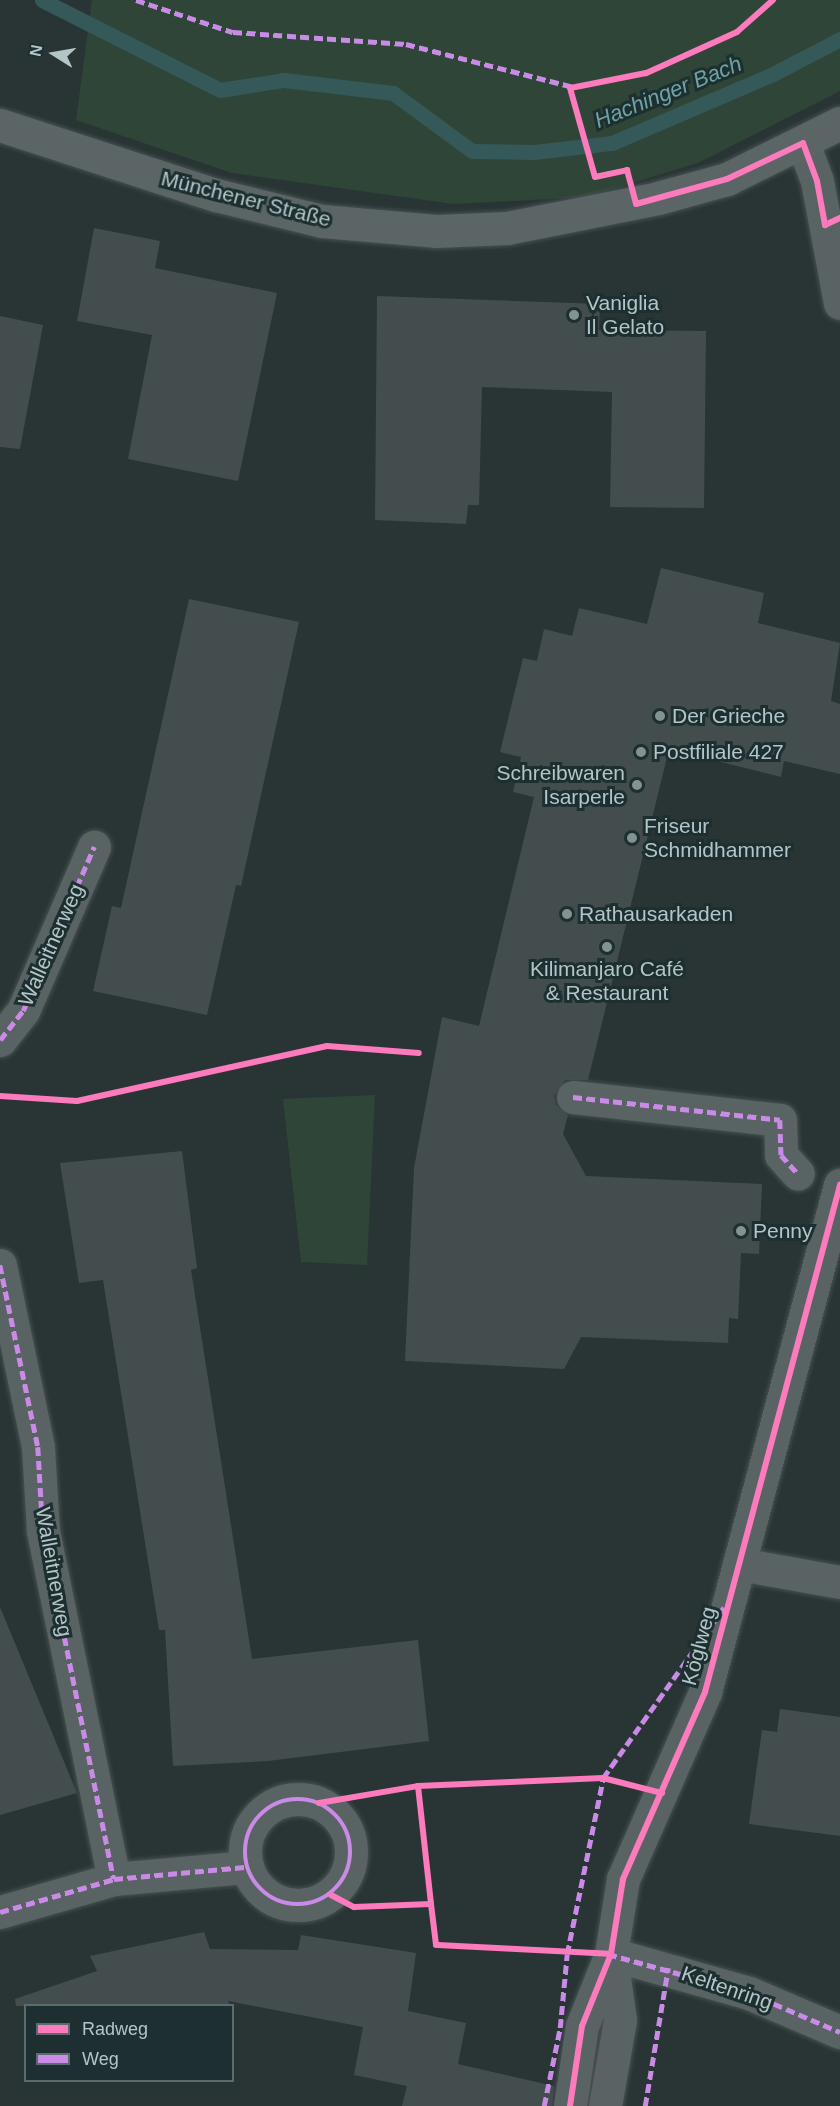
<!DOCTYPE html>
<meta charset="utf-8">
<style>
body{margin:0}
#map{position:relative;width:840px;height:2106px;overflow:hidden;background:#293535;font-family:Arial,sans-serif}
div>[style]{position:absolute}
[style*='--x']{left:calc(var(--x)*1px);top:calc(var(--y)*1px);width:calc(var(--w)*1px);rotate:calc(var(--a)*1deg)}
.green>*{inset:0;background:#2f4538}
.stream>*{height:15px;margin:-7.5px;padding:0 7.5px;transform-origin:7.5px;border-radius:7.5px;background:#355858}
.building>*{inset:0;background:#434d4d}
.roads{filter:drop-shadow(0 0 2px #475050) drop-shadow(0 0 2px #475050)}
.minor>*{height:33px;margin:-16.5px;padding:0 16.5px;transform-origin:16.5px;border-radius:16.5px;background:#596364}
.minor>.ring{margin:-16.5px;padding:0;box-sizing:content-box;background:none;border:33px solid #596364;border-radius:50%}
.major>*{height:33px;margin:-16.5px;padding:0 16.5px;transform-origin:16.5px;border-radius:16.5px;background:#5b6566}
.quiet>*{height:4.5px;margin-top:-2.25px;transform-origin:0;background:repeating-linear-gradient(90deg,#ca8be6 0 9px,transparent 0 13.5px)}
.quiet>.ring{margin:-2.25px;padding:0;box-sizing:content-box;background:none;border:4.5px solid #ca8be6;border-radius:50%}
.cycleway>*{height:6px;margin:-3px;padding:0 3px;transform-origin:3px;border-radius:3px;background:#fd7abc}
.dots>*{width:16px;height:16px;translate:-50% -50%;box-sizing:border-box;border:3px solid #1d2f30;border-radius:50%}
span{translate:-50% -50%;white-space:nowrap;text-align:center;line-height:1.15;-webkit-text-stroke:6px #1d2f30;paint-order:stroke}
.street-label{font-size:21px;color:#b3c5c6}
.poi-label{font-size:21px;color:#b3c5c6}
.left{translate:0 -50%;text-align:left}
.right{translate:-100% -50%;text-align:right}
.water-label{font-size:22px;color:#6fa3a3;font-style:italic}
.legend{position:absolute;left:24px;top:2004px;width:210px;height:78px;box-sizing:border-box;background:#1d2f30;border:2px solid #596b6c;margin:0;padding:8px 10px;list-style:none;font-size:18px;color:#b3c5c6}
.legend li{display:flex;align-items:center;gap:12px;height:30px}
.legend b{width:30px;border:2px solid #596b6c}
.north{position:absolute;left:24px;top:24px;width:60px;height:60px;-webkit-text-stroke:4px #1d2f30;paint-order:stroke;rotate:281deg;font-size:16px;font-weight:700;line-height:24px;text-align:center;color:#b3c5c6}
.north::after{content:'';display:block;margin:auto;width:21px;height:27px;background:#b3c5c6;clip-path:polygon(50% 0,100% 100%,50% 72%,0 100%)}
</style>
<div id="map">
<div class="green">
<i style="clip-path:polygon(92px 0,840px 0,840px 91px,698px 163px,587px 197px,453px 204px,232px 173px,76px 120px)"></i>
<i style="clip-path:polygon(375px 1095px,367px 1265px,301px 1262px,283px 1099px)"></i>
</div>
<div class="stream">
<i style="--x:42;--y:0;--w:199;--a:26.8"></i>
<i style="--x:220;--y:90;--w:65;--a:-8.9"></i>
<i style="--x:284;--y:80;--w:110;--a:6.8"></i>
<i style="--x:393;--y:93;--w:98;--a:36.3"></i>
<i style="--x:472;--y:151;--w:62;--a:0.9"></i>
<i style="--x:534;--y:152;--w:79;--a:-6.6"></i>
<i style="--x:612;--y:143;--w:175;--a:-23.2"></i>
<i style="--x:773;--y:74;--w:76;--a:-27.6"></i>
</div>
<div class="building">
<i style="clip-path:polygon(94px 228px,160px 241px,155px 268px,277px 293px,238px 481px,128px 459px,152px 335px,77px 321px)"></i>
<i style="clip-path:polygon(377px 296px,600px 304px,599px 330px,706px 331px,704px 508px,610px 507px,612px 392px,482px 387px,479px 505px,468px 505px,466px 524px,375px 520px)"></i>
<i style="clip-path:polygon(0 316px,43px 325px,20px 449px,0 447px)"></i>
<i style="clip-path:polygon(661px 568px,764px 593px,758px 623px,840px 643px,831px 701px,840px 704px,840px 774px,784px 761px,781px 777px,669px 749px,588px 1080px,565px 1080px,554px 1096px,556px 1105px,568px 1115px,563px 1134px,586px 1176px,762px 1184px,759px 1254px,741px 1253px,738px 1319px,729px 1318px,728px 1343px,581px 1337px,564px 1369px,405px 1361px,414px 1168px,442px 1017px,479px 1026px,534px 797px,513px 792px,521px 757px,500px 752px,523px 658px,537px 661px,544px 629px,572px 636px,579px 608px,647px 624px)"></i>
<i style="clip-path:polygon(189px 599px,299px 622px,241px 886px,236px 885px,207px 1015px,93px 991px,112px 906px,121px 908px)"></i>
<i style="clip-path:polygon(182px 1151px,197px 1268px,191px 1270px,252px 1659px,418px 1640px,429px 1741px,268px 1761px,173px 1766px,165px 1630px,159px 1630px,103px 1280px,79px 1283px,60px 1163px)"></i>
<i style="clip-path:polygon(0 1607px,77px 1793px,0 1815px)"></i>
<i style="clip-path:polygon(780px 1709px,840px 1717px,840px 1836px,749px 1824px,762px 1730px,777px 1732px)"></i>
<i style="clip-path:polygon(204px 1932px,210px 1949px,298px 1950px,301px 1935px,416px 1953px,408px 2011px,466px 2023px,458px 2064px,554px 2086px,552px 2106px,402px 2106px,407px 2086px,354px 2075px,363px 2027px,228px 2001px,230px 2006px,16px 2006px,15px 1999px,97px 1971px,90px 1956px)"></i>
</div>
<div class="roads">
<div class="minor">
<i style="--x:803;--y:143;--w:40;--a:69.8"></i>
<i style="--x:817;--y:181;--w:124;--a:79.3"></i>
<i style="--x:0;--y:1040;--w:37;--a:-52"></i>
<i style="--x:23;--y:1011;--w:179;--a:-66.6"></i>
<i style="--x:573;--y:1097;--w:208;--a:6.3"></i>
<i style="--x:780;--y:1120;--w:35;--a:88"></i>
<i style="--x:781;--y:1155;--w:25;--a:48"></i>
<i style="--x:0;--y:1265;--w:186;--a:78.2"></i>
<i style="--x:38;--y:1447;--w:84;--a:86.6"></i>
<i style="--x:43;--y:1531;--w:355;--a:78.5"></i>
<i style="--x:739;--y:1564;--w:103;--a:10.1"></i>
<i class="ring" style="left:245px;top:1799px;width:73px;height:73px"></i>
<i style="--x:0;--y:1912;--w:119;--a:-16.1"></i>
<i style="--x:114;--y:1879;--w:134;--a:-5.2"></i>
<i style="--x:611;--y:1954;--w:143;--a:15.8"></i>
<i style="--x:749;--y:1993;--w:99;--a:23.2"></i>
<i style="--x:570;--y:2106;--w:81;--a:-81.5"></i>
<i style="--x:582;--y:2026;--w:78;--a:-68.1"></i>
<i style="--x:611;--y:1954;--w:76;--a:-80.9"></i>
<i style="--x:623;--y:1879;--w:204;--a:-66.3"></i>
<i style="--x:705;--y:1692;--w:525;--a:-75.09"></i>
<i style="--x:605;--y:2106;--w:87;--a:-80.1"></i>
<i style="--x:620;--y:2020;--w:65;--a:-98"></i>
</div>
<div class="major">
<i style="--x:0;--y:125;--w:227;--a:18"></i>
<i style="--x:216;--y:195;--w:109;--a:13.8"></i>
<i style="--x:322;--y:221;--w:114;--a:5"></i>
<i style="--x:436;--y:231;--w:71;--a:-2.4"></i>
<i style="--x:507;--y:228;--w:154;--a:-11.2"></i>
<i style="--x:658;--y:198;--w:72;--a:-15.4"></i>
<i style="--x:727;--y:179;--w:126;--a:-26.4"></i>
</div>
</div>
<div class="quiet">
<i style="--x:136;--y:0;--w:102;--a:18.3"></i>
<i style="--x:233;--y:32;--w:173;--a:4"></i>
<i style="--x:406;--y:44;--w:173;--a:14.4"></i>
<i style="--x:0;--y:1040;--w:37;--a:-52"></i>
<i style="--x:23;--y:1011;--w:179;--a:-66.6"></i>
<i style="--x:573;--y:1097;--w:208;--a:6.3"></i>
<i style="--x:780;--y:1120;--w:35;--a:88"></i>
<i style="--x:781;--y:1155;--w:25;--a:48"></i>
<i style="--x:0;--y:1265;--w:186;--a:78.2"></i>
<i style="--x:38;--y:1447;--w:84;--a:86.6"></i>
<i style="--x:43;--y:1531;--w:355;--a:78.5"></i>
<i class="ring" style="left:245px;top:1799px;width:101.5px;height:101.5px"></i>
<i style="--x:0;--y:1912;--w:119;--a:-16.1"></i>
<i style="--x:114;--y:1879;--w:134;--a:-5.2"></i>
<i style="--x:608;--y:1954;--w:146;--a:15.5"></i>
<i style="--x:749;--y:1993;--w:99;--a:23.2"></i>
<i style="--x:544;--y:2106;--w:80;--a:-78.4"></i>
<i style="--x:560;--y:2028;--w:74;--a:-84.6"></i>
<i style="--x:567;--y:1954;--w:180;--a:-78.4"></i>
<i style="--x:603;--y:1778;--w:209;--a:-54.7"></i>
<i style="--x:645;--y:2106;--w:140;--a:-80.5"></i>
</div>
<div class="cycleway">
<i style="--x:773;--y:0;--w:48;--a:138.4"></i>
<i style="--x:737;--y:32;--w:100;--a:155.7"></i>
<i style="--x:646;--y:73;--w:77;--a:168.8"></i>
<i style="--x:570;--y:88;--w:92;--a:74.3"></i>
<i style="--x:595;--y:177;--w:33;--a:-12"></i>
<i style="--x:627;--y:170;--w:35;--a:75"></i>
<i style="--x:636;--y:204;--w:94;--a:-15.4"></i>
<i style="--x:727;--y:179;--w:84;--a:-25.3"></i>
<i style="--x:803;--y:143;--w:40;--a:69.8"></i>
<i style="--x:817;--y:181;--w:45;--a:79.7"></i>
<i style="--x:825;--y:225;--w:17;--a:-25"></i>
<i style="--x:0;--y:1096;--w:77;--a:3.7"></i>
<i style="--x:77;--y:1101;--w:256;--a:-12.4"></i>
<i style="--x:327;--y:1046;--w:92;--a:4.4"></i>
<i style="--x:418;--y:1786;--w:185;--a:-2.5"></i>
<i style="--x:603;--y:1778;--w:61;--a:14.3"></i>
<i style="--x:319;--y:1803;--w:100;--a:-9.7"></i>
<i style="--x:418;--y:1786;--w:119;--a:83.7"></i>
<i style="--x:331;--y:1895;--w:26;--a:28"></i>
<i style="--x:354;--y:1907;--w:77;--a:-2.2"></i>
<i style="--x:431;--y:1904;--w:41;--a:83"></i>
<i style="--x:436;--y:1945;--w:175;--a:2.9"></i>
<i style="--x:570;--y:2106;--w:81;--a:-81.5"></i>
<i style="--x:582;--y:2026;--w:78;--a:-68.1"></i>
<i style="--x:611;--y:1954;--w:76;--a:-80.9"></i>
<i style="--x:623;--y:1879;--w:204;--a:-66.3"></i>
<i style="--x:705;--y:1692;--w:525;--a:-75.09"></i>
</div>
<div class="dots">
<i style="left:574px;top:315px;background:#839393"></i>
<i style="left:660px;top:716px;background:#839393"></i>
<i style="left:641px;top:752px;background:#839393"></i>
<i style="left:637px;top:785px;background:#839393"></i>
<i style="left:632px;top:838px;background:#839393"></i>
<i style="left:567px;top:914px;background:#839393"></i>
<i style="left:607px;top:947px;background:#839393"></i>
<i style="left:741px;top:1231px;background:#839393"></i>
</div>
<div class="street-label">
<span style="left:246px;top:199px;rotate:14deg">Münchener Straße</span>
<span style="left:51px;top:945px;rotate:-66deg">Walleitnerweg</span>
<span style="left:54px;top:1572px;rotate:80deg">Walleitnerweg</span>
<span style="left:699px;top:1646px;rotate:-75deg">Köglweg</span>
<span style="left:727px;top:1988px;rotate:19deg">Keltenring</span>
</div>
<div class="poi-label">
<span class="left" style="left:586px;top:315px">Vaniglia<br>Il Gelato</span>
<span class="left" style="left:672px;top:716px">Der Grieche</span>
<span class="left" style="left:653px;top:752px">Postfiliale 427</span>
<span class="right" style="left:625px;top:785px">Schreibwaren<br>Isarperle</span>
<span class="left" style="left:644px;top:838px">Friseur<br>Schmidhammer</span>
<span class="left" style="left:579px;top:914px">Rathausarkaden</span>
<span style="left:607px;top:981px">Kilimanjaro Café<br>&amp; Restaurant</span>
<span class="left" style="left:753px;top:1231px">Penny</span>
</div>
<div class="water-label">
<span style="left:668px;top:92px;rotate:-22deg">Hachinger Bach</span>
</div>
<ul class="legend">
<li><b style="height:8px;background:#fd7abc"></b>Radweg</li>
<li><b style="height:8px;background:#ca8be6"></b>Weg</li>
</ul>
<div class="north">N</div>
</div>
